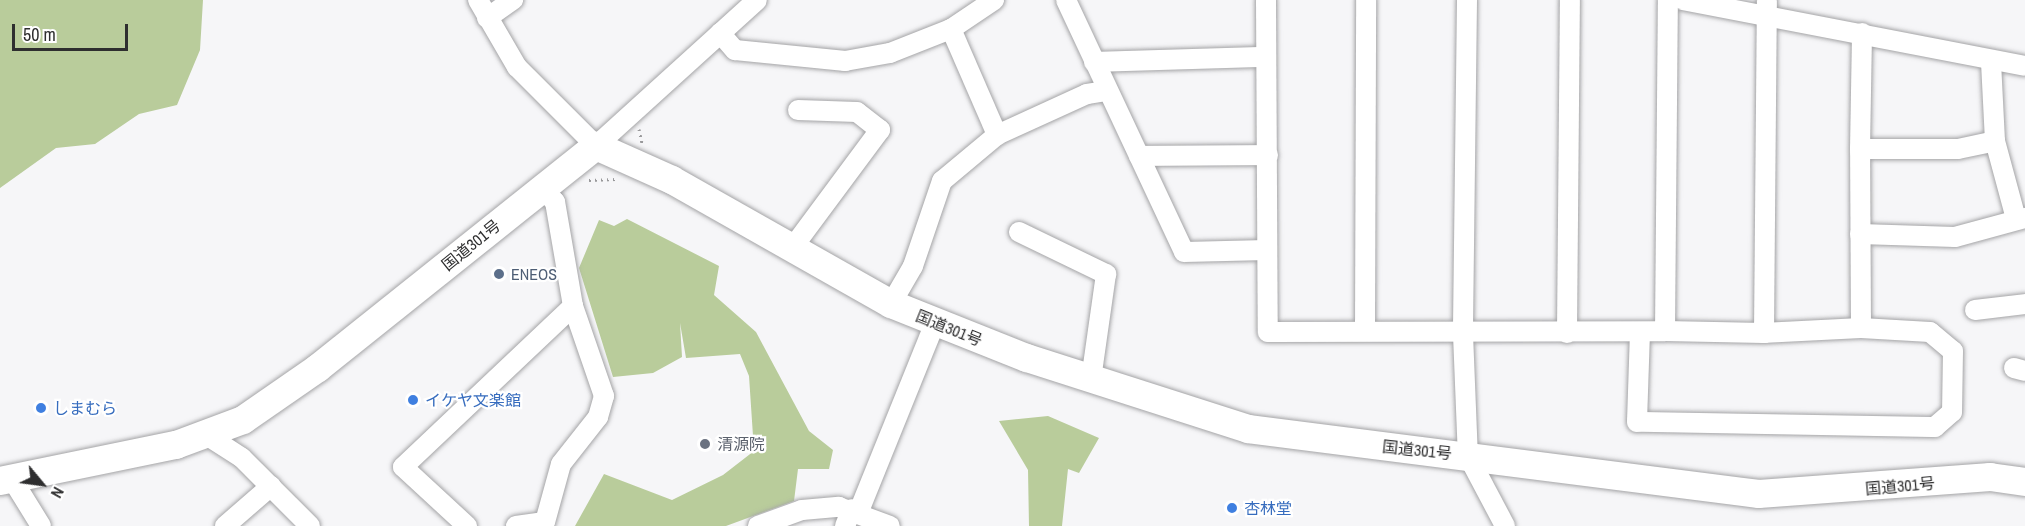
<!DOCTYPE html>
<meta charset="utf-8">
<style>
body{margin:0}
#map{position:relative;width:2025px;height:526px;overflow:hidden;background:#f6f6f8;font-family:"Archivo Narrow","Noto Sans JP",sans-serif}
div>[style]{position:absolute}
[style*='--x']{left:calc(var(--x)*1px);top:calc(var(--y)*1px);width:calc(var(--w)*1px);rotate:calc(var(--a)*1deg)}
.green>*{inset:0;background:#b9cc9b}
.path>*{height:3px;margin-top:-1.5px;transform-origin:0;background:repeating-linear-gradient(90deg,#99999b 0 1.5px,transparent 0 6px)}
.roads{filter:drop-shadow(0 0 2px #a4a4a6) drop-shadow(0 0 2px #a4a4a6)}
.minor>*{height:20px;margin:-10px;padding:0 10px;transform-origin:10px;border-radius:10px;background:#fff}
.highway>*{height:28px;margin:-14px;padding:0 14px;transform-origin:14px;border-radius:14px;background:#fff}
.dots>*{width:16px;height:16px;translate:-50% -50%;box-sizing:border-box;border:3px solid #fff;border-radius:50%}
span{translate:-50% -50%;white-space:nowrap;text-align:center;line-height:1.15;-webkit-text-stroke:4.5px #fff;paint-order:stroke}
.street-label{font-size:16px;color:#2e2e2f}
.service-label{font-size:16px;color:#4e5e75}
.left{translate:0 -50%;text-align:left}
.shop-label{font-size:16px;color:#366cbe}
.worship-label{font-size:16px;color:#5b616d}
.north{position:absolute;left:12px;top:454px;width:60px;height:60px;-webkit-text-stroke:4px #fff;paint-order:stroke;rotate:119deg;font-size:16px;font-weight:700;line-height:24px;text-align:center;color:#2e2e2f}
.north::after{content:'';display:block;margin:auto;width:21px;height:27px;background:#2e2e2f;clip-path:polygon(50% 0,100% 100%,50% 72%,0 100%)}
.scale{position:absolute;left:12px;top:24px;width:116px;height:27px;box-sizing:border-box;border:3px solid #2e2e2f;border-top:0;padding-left:8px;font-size:18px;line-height:21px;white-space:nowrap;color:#2e2e2f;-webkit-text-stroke:4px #fff;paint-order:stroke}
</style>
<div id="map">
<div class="green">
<i style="clip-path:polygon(0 0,203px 0,200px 50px,177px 105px,139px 114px,95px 144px,56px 148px,0 188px)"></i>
<i style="clip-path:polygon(627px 219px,719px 266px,714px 295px,756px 332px,809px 431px,833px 450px,829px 469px,798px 469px,794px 501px,726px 526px,575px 526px,604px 474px,672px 500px,723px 475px,754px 451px,749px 376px,740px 354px,686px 358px,680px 323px,682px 357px,653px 373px,613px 377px,579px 268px,599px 220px,614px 226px)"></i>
<i style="clip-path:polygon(1048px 416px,1099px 438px,1079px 473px,1068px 469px,1062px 526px,1029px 526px,1028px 470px,999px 421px)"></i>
</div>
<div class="path">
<i style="--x:639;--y:129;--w:14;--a:78"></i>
<i style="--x:589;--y:180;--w:27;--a:-2"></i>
</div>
<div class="roads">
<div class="minor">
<i style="--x:478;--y:0;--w:78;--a:59.8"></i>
<i style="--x:517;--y:67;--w:112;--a:45"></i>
<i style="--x:596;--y:146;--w:217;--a:-42.2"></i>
<i style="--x:1066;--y:0;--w:278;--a:64.9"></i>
<i style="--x:1184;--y:252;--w:83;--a:-1.4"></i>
<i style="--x:1266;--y:0;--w:332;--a:89.7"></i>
<i style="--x:1268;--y:332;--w:397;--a:-0.1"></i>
<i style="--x:1665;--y:331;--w:99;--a:1.2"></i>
<i style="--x:1764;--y:333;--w:97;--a:-3"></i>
<i style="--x:1861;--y:328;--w:69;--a:3.3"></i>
<i style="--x:1930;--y:332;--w:30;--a:40"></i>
<i style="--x:1953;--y:351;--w:61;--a:90.9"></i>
<i style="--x:1952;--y:412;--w:23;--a:139"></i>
<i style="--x:1935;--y:427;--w:298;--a:-179"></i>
<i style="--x:1637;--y:422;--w:89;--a:-88.1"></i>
<i style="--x:1467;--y:0;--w:334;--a:90.7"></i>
<i style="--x:1463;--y:334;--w:122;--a:87.7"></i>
<i style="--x:1468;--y:456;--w:79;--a:62.1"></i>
<i style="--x:1683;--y:0;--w:348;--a:10.9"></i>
<i style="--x:487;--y:18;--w:32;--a:-35"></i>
<i style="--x:951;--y:29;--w:116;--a:66.5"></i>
<i style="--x:720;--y:33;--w:23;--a:49"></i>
<i style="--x:735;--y:50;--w:111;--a:5.7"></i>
<i style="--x:845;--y:61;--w:46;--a:-10.1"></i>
<i style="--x:890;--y:53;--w:66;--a:-21.5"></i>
<i style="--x:951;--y:29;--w:52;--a:-34"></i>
<i style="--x:1094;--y:62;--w:172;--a:-1.7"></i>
<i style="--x:1991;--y:62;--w:79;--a:87.1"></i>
<i style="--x:1995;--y:141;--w:81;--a:74.9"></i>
<i style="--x:1860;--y:149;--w:116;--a:-89"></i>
<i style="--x:1139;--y:156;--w:129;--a:-0.4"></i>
<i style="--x:1019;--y:232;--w:97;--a:25.8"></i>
<i style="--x:1106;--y:274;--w:106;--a:98.1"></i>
<i style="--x:1860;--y:234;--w:95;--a:1.8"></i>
<i style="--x:1955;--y:237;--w:73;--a:-15.2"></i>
<i style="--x:793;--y:247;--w:146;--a:-53.4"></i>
<i style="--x:880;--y:130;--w:29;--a:-142"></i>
<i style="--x:857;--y:112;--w:59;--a:-178.1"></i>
<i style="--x:891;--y:304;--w:44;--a:-59.9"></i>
<i style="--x:913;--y:266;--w:90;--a:-71.2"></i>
<i style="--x:942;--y:181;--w:72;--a:-39.9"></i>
<i style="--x:997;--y:135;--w:99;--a:-24.5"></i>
<i style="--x:1087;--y:94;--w:20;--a:-9"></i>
<i style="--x:1975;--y:310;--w:50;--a:-6.8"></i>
<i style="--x:1861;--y:328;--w:179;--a:-90.3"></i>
<i style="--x:1860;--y:149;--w:98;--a:0"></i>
<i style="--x:1958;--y:149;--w:38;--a:-12"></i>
<i style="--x:1365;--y:331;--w:331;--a:-89.8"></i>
<i style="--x:1665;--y:331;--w:331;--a:-89.5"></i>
<i style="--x:1567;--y:333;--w:333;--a:-89.5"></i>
<i style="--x:1764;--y:333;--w:332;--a:-89.5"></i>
<i style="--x:2014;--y:368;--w:11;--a:15"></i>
<i style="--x:208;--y:436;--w:40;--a:32.9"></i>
<i style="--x:242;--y:458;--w:96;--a:45"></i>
<i style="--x:12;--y:479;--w:55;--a:58.3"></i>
<i style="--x:859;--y:511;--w:203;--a:-68"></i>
<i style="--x:225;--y:526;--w:61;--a:-41"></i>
<i style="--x:467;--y:526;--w:87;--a:-137.3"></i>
<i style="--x:403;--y:467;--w:234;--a:-43.4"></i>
<i style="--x:516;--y:526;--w:29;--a:-8"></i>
<i style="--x:545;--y:522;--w:60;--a:-74.6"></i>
<i style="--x:561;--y:464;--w:60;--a:-51.8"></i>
<i style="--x:598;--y:417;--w:22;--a:-74"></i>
<i style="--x:604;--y:396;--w:95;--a:-109"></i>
<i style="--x:573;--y:306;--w:106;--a:-99.8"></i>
<i style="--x:555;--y:202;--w:19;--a:-133"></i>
<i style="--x:758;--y:526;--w:47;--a:-20"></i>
<i style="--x:802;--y:510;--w:37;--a:-5"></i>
<i style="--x:839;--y:507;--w:54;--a:20.4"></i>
<i style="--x:845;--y:526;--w:18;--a:-68"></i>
</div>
<div class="highway">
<i style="--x:0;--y:481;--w:180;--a:-11.6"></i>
<i style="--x:176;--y:445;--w:72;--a:-20.5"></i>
<i style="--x:243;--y:420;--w:91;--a:-34.7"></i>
<i style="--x:318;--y:368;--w:356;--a:-38.6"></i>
<i style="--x:596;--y:146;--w:83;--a:24.1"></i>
<i style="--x:672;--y:180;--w:252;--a:29.5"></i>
<i style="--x:891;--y:304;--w:146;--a:21.7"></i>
<i style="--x:1027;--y:358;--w:232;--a:17.8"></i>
<i style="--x:1248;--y:429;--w:515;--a:7.25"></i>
<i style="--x:1759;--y:494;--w:232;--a:-4.2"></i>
<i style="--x:1990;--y:477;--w:35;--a:8"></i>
</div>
</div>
<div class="dots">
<i style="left:499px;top:274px;background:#5c6f8a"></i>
<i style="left:413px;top:400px;background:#3f7fe0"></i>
<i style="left:41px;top:408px;background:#3f7fe0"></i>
<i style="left:705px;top:444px;background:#6b7280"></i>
<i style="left:1232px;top:508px;background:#3f7fe0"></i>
</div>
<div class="street-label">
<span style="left:471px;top:245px;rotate:-39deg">国道301号</span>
<span style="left:949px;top:328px;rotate:22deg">国道301号</span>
<span style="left:1417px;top:450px;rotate:6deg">国道301号</span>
<span style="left:1900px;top:486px;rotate:-5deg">国道301号</span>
</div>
<div class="service-label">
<span class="left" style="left:511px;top:274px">ENEOS</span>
</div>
<div class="shop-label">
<span class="left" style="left:425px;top:400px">イケヤ文楽館</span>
<span class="left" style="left:53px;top:408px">しまむら</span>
<span class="left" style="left:1244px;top:508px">杏林堂</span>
</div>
<div class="worship-label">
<span class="left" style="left:717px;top:444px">清源院</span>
</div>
<div class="north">N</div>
<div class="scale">50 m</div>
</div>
